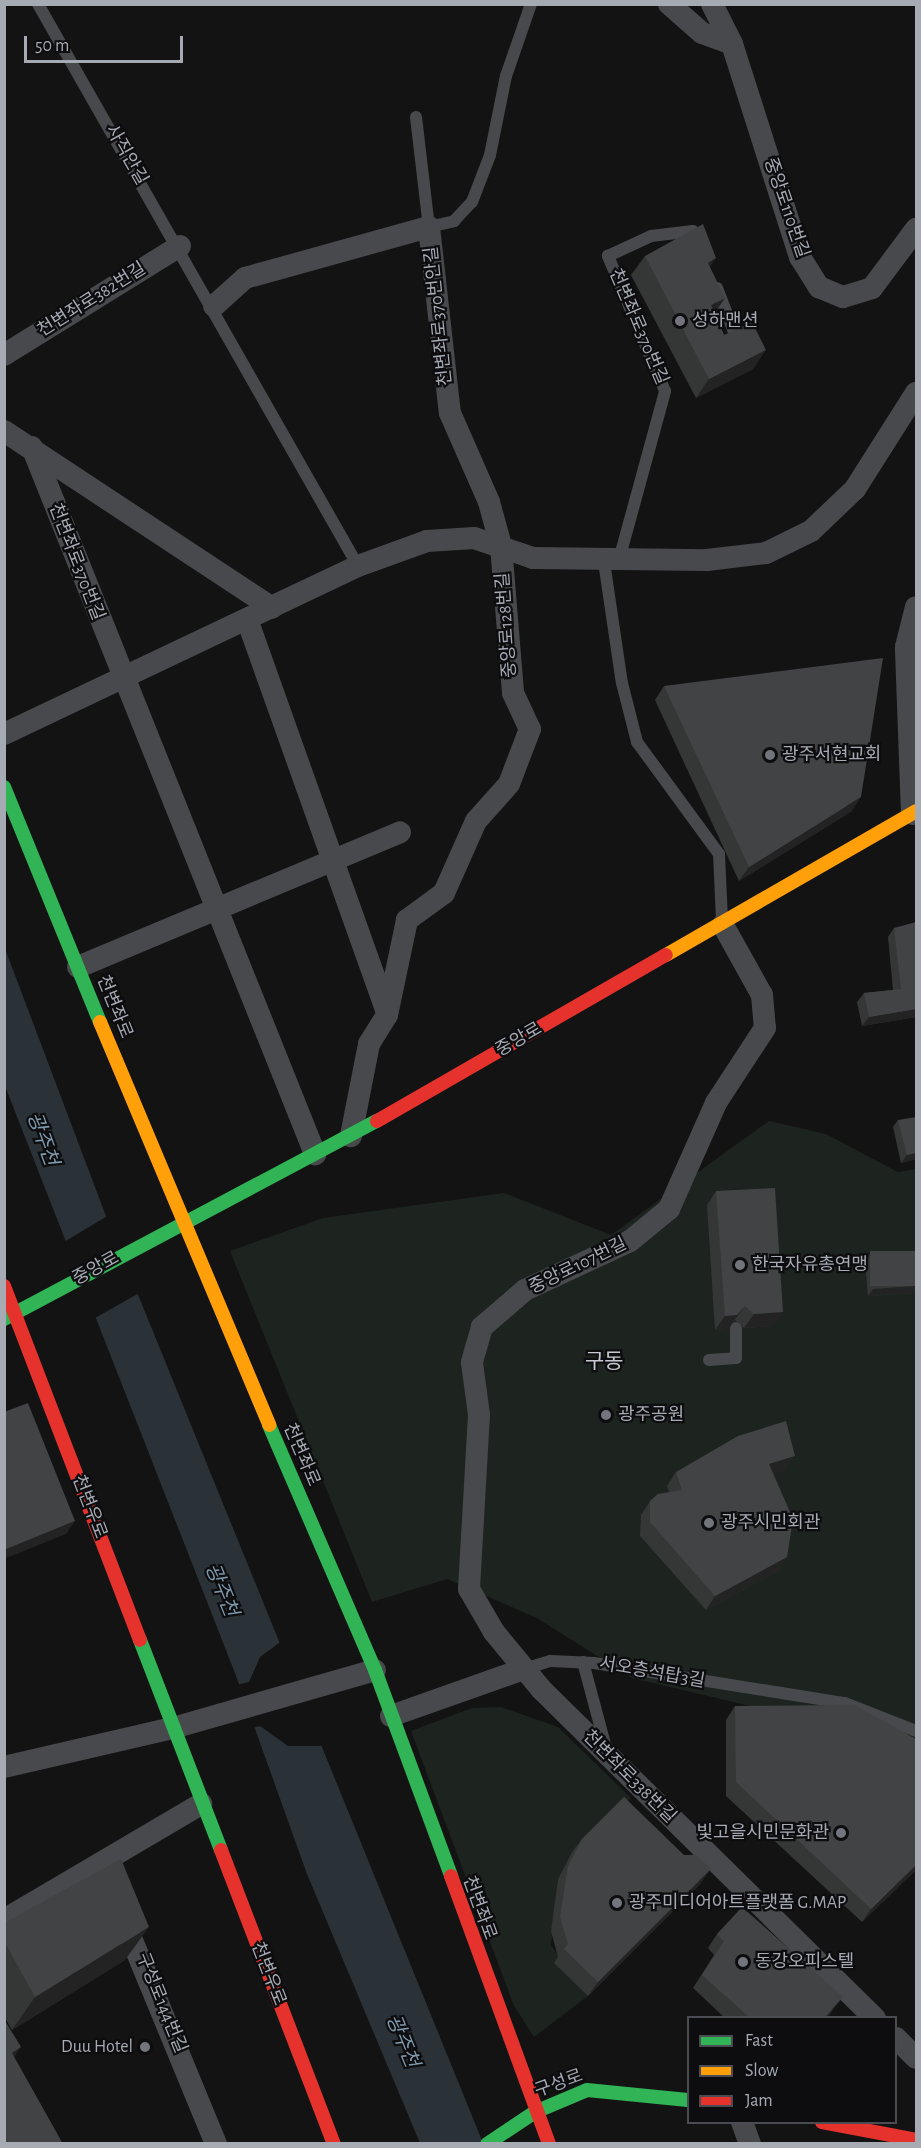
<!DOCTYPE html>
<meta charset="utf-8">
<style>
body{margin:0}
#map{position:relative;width:921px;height:2148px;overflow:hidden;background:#131313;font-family:"Alegreya Sans","Noto Sans KR",sans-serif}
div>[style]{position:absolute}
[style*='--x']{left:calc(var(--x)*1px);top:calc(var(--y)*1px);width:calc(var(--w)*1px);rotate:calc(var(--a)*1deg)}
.green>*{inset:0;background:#1d231e}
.water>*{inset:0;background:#2b3237}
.pier>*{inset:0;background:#131313}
.lane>*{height:12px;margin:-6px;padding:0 6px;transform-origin:6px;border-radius:6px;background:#47494c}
.street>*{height:22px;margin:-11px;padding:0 11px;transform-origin:11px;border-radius:11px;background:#47494c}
.fast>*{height:14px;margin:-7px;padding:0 7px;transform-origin:7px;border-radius:7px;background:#30b455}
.slow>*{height:14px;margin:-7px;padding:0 7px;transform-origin:7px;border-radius:7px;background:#ff9f0a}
.jam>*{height:14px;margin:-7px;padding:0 7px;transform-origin:7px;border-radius:7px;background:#e5322d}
.wall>*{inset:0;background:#353737}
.shaded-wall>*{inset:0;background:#232323}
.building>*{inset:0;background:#414345;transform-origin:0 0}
.dots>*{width:16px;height:16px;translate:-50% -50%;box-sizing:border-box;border:3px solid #0d0d0f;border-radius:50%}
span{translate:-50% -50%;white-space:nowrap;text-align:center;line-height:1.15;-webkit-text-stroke:4.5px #0d0d0f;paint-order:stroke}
.street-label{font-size:18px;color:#a5aab3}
.poi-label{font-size:18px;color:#a5aab3}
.left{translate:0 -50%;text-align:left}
.right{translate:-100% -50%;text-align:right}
.water-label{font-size:20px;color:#7e98ac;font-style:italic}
.quarter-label{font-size:21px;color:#c6c9d0}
.frame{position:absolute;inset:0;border:6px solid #a5aab3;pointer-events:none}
.legend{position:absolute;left:687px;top:2016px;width:210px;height:108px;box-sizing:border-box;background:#0d0d0f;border:2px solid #4a4c51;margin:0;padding:8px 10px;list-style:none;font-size:18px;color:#a5aab3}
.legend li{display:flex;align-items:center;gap:12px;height:30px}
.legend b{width:30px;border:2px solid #4a4c51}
.scale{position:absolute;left:24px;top:36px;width:159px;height:27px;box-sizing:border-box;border:3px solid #a5aab3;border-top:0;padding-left:8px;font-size:18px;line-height:21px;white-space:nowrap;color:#a5aab3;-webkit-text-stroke:4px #0d0d0f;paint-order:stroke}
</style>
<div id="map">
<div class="green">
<i style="clip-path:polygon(769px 1121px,826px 1134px,898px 1172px,916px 1169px,916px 1745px,632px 1678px,537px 1618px,447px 1579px,372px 1602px,230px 1251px,323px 1218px,504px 1193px,611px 1235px)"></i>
<i style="clip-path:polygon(501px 1707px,558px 1727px,631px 1798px,572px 1852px,558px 1879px,551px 1945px,588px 1996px,534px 2037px,514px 2006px,411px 1731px,472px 1708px)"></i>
</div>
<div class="water">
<i style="clip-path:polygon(4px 946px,104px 1211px,483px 2143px,420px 2143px,307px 1874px,235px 1673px,5px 1086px)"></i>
</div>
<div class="pier">
<i style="clip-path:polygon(109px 1215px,141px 1292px,95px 1318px,64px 1242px)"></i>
<i style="clip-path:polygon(283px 1640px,325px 1744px,320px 1746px,288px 1746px,260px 1726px,252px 1728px,236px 1685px,249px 1682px,260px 1657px)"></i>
</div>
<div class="lane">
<i style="--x:38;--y:4;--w:647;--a:60.34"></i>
<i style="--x:416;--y:117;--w:111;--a:83.3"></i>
<i style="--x:429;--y:227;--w:26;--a:-13"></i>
<i style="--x:454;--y:221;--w:26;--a:-47"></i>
<i style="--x:472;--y:202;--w:50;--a:-69"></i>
<i style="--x:490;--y:155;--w:81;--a:-78.6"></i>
<i style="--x:506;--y:76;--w:76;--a:-70.9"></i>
<i style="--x:717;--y:288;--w:47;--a:68.9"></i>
<i style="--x:603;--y:555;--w:129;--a:81.6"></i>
<i style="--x:622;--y:683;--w:61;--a:75.7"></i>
<i style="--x:637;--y:742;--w:139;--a:53.8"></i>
<i style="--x:719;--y:854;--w:66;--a:87.4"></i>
<i style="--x:620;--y:556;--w:171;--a:-74.7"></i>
<i style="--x:665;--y:391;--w:147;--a:-112.9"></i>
<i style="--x:608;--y:256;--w:47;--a:-24.9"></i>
<i style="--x:651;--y:236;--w:42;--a:-6.8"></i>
<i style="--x:693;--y:231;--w:11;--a:63"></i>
<i style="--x:709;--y:1360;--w:27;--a:-4"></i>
<i style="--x:736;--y:1358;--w:30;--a:-90"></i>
<i style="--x:583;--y:1662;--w:89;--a:75"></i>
<i style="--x:524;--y:1669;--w:28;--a:-17"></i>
<i style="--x:551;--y:1661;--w:43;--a:2.7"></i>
<i style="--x:594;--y:1663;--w:254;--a:9.1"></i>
<i style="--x:845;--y:1703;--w:76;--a:21.5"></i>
</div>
<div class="street">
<i style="--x:669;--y:4;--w:44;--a:41.3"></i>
<i style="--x:702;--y:33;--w:32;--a:20"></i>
<i style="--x:712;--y:4;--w:45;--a:63.4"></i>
<i style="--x:732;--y:44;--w:224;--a:72.3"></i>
<i style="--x:800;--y:257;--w:36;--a:58"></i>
<i style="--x:819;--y:287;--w:26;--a:23"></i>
<i style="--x:843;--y:297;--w:30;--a:-17"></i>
<i style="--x:872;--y:288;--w:74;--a:-53.3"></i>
<i style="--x:214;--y:306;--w:42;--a:-42.1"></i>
<i style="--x:245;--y:278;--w:191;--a:-15.5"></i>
<i style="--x:429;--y:227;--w:187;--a:83.6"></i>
<i style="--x:450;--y:413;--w:97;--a:66.3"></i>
<i style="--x:489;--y:502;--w:46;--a:74.7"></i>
<i style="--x:501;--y:546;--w:147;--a:85.3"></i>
<i style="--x:513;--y:693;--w:40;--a:65"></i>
<i style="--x:530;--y:729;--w:59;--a:110.9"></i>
<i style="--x:509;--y:784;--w:50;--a:131.7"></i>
<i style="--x:476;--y:821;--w:79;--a:114"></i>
<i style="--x:444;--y:893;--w:46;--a:143.9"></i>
<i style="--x:407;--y:920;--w:97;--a:101.9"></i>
<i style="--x:387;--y:1015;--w:34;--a:122"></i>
<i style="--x:369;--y:1044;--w:94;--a:101.1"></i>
<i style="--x:4;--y:355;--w:207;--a:-31.8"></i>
<i style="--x:4;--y:431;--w:321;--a:33.4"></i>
<i style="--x:32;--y:447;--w:762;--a:68.18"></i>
<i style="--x:248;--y:622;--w:415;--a:70.4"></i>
<i style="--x:4;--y:734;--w:392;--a:-25.4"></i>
<i style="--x:358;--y:566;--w:73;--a:-19.9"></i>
<i style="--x:427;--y:541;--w:47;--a:-3.7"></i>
<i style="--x:474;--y:538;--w:62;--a:18.7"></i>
<i style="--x:533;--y:558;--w:174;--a:0.7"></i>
<i style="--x:707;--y:560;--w:59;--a:-6.8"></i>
<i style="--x:766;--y:553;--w:50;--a:-26.1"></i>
<i style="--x:811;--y:531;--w:61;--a:-43.7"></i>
<i style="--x:855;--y:489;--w:114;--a:-57.6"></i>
<i style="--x:912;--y:814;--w:167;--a:-92.1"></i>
<i style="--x:906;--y:647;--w:41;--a:-76"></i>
<i style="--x:723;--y:925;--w:80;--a:60.9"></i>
<i style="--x:762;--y:995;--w:33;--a:85"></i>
<i style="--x:765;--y:1028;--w:90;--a:123.2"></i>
<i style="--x:716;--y:1103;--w:116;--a:113.9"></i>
<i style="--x:669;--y:1209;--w:50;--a:140.6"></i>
<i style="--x:630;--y:1241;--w:116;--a:155"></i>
<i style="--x:525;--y:1290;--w:57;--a:139.3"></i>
<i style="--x:482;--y:1327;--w:37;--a:106"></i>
<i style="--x:472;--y:1363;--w:52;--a:82.3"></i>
<i style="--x:479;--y:1415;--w:174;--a:93.3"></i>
<i style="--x:469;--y:1589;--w:50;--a:59.8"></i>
<i style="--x:494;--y:1632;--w:74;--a:50.5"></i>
<i style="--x:541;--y:1689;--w:469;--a:44.6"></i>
<i style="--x:78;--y:967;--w:349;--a:-22.7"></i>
<i style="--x:391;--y:1716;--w:141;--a:-19.5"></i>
<i style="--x:4;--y:1767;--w:173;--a:-13"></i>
<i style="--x:173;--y:1728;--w:210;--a:-16"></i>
<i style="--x:101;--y:1865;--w:302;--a:67.6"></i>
<i style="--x:4;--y:1920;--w:229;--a:-30.5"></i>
<i style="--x:896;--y:2038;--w:28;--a:45"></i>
<i style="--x:742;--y:2122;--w:23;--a:70"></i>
</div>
<div class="fast">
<i style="--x:4;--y:787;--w:254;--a:67.8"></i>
<i style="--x:4;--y:1319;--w:422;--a:-28"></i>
<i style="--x:269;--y:1425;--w:267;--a:66.6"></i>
<i style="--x:375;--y:1670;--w:220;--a:69.7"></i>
<i style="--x:140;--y:1640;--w:225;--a:68.9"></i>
<i style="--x:487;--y:2144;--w:58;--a:-33.7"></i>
<i style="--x:535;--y:2112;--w:56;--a:-22.9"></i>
<i style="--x:587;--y:2090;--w:101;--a:5.7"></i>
</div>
<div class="slow">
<i style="--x:666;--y:955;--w:289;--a:-29.9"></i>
<i style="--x:100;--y:1022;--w:437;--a:67.2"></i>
</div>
<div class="jam">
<i style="--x:377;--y:1121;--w:333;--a:-29.9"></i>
<i style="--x:4;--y:1286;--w:379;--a:69"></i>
<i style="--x:221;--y:1850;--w:315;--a:69"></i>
<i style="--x:451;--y:1876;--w:285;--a:69.9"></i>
<i style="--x:822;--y:2122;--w:96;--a:10.8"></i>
</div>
<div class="wall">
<i style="clip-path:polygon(645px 256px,710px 267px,715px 313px,724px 335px,753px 369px,696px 398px,631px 275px)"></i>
<i style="clip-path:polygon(664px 686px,852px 811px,739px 881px,655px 700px)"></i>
<i style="clip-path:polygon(894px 928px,916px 1017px,862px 1026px,857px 1002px,864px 993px,893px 990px,888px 937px)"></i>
<i style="clip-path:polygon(898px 1120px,916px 1159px,901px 1163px,893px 1127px)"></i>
<i style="clip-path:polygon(716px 1191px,774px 1326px,744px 1328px,735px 1320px,728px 1329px,715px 1330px,707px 1205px)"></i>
<i style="clip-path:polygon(916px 1251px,916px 1293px,868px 1296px,865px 1262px,870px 1255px)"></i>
<i style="clip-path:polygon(786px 1470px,773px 1473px,787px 1557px,778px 1571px,706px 1610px,640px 1536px,641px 1515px,650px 1501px,669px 1492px,667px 1486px,676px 1472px)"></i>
<i style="clip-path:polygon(735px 1706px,916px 1739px,916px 1870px,862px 1922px,726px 1796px,726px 1720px)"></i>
<i style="clip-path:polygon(582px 1839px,701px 1883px,588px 1996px,554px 1963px,558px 1957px,551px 1931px,558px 1879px,572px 1852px)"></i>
<i style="clip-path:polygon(4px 1923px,125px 1960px,12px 2030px,4px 2016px)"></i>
<i style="clip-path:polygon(717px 1934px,833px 2010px,827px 2018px,725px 2018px,693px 1988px,714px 1955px,708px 1948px)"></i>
</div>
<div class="shaded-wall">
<i style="clip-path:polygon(716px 258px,703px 277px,708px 263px)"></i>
<i style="clip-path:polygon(725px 298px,712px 317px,711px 305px)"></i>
<i style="clip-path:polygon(766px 350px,753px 369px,696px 398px,709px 379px)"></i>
<i style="clip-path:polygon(861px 797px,852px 811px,739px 881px,749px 867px)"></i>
<i style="clip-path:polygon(916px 1009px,916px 1017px,862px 1026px,869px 1017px)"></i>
<i style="clip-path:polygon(916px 1153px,916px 1159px,901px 1163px,907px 1155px)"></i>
<i style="clip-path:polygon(916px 1286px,916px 1293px,868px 1296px,873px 1289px)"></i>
<i style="clip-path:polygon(745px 1306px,728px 1329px,715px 1330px,725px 1316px)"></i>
<i style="clip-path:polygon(783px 1312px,774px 1326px,744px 1328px,754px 1314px)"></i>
<i style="clip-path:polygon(795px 1456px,786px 1470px,759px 1478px,769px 1464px)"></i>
<i style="clip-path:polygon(75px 1521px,66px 1534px,4px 1559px,4px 1550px)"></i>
<i style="clip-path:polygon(787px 1557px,778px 1571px,706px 1610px,715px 1596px)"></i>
<i style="clip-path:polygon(916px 1865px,916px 1870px,862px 1922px,871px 1909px)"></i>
<i style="clip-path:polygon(711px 1869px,701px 1883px,588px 1996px,598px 1982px)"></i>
<i style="clip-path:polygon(149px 1927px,125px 1960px,12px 2030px,35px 1997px)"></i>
<i style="clip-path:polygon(843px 1997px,833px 2010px,827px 2018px,825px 2018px)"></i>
<i style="clip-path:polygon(21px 2047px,4px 2071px,12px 2053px)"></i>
</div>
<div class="building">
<i style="clip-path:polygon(703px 224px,716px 258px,708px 263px,725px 298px,711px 305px,724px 335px,752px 322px,766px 350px,709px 379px,645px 256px)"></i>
<i style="clip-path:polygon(883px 658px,861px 797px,749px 867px,664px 686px)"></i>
<i style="clip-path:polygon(916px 922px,916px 1009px,869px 1017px,864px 993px,901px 989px,894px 928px)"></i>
<i style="clip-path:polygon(916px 1117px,916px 1153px,907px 1155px,898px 1120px)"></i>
<i style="clip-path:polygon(775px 1188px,783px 1312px,754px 1314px,745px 1306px,737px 1315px,725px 1316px,716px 1191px)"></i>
<i style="left:916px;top:1251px;width:35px;height:46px;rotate:90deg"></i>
<i style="clip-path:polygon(28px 1403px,75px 1521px,4px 1550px,4px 1412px)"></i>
<i style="clip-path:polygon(786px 1421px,795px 1456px,769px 1464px,793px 1519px,787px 1557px,715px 1596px,650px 1522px,650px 1501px,658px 1494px,682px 1490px,676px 1472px,738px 1436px)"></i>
<i style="clip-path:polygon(854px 1705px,916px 1739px,916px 1865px,871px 1909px,736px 1782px,735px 1706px)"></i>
<i style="clip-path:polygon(624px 1797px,684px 1855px,696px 1855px,711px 1869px,598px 1982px,564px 1949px,568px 1944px,560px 1917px,568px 1866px,582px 1839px)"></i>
<i style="clip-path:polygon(121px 1859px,149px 1927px,35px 1997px,4px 1941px,4px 1923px)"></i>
<i style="clip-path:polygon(742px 1907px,843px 1997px,826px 2016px,827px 2018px,750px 2018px,702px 1975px,724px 1941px,717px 1934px)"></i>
<i style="clip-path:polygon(4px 2019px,21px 2047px,12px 2053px,63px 2144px,4px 2144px)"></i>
</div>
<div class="dots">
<i style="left:680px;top:321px;background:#72757b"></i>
<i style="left:770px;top:755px;background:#72757b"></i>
<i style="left:740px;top:1265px;background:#72757b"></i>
<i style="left:606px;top:1415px;background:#72757b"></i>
<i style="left:709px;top:1523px;background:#72757b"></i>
<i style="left:841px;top:1833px;background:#72757b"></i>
<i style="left:617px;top:1903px;background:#72757b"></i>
<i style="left:743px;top:1962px;background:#72757b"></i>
<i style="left:145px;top:2047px;background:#72757b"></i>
</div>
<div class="street-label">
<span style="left:126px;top:155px;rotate:60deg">사직안길</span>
<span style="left:786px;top:208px;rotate:71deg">중앙로110번길</span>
<span style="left:92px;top:300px;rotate:-32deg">천변좌로382번길</span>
<span style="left:439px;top:316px;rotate:-96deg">천변좌로370번안길</span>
<span style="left:638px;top:327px;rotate:67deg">천변좌로370번길</span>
<span style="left:76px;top:562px;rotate:69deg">천변좌로370번길</span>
<span style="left:507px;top:625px;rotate:-94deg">중앙로128번길</span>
<span style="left:114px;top:1007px;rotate:68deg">천변좌로</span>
<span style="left:519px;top:1040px;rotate:-30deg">중앙로</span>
<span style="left:578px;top:1266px;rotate:-26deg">중앙로107번길</span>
<span style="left:96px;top:1269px;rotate:-29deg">중앙로</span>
<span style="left:301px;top:1455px;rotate:67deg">천변좌로</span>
<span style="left:89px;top:1507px;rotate:69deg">천변우로</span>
<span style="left:652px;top:1673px;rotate:10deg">서오층석탑3길</span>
<span style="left:629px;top:1777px;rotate:45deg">천변좌로338번길</span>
<span style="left:479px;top:1908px;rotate:70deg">천변좌로</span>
<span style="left:268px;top:1974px;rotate:69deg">천변우로</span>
<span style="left:161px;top:2003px;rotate:68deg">구성로144번길</span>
<span style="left:559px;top:2084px;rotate:-20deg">구성로</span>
</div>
<div class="poi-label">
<span class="left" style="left:692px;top:321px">성하맨션</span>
<span class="left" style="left:782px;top:755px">광주서현교회</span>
<span class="left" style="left:752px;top:1265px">한국자유총연맹</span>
<span class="left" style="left:618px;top:1415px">광주공원</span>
<span class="left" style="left:721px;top:1523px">광주시민회관</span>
<span class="right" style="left:829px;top:1833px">빛고을시민문화관</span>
<span class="left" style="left:629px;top:1903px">광주미디어아트플랫폼 G.MAP</span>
<span class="left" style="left:755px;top:1962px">동강오피스텔</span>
<span class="right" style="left:133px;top:2047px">Duu Hotel</span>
</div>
<div class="water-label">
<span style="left:42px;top:1139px;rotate:70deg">광주천</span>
<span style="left:221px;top:1590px;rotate:68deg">광주천</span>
<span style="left:402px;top:2041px;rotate:68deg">광주천</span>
</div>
<div class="quarter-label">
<span style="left:604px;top:1362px">구동</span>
</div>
<div class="frame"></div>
<ul class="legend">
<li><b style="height:8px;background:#30b455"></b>Fast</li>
<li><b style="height:8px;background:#ff9f0a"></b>Slow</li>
<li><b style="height:8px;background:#e5322d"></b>Jam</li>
</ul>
<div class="scale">50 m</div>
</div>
